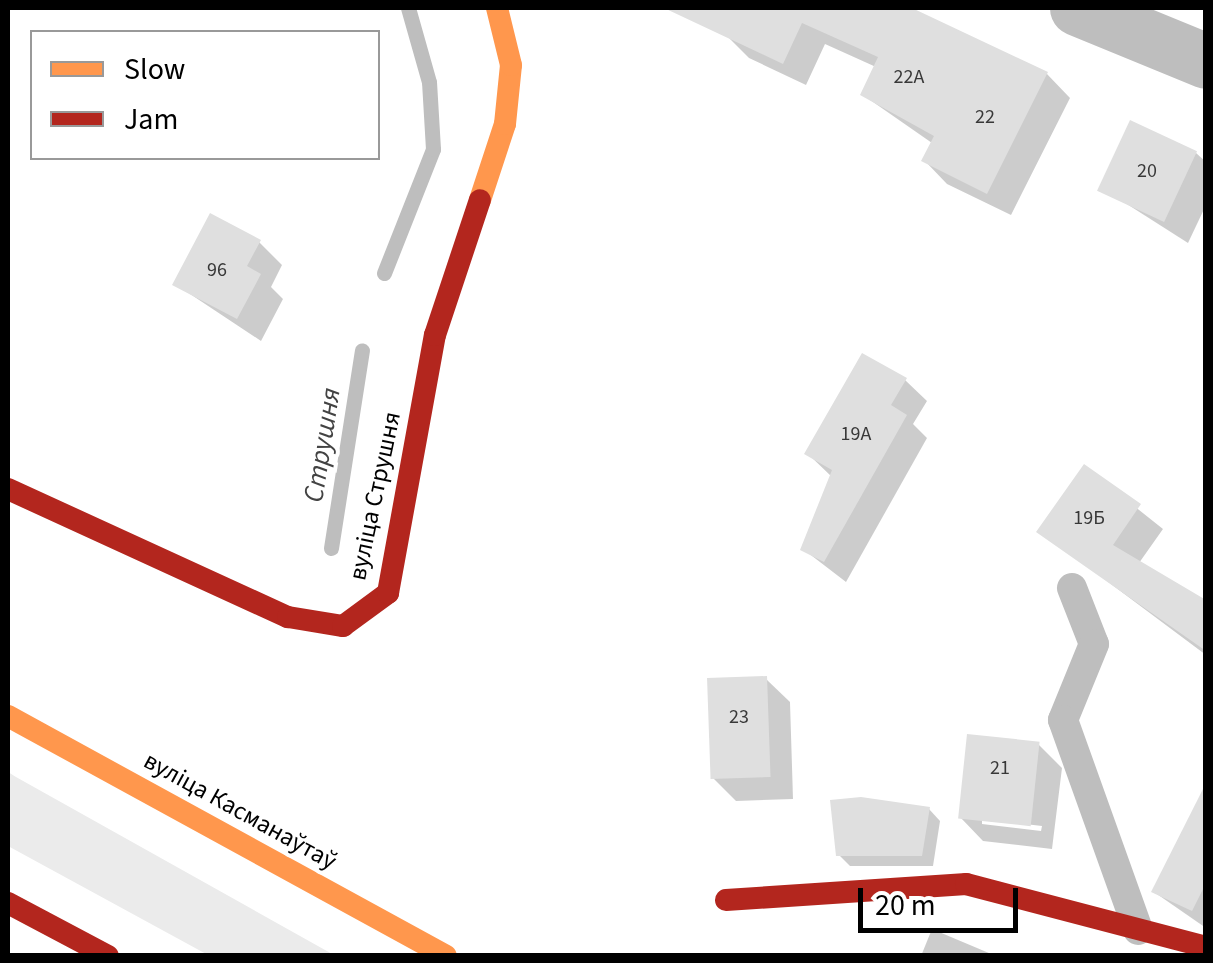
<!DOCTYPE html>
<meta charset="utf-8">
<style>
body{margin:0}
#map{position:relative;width:1213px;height:963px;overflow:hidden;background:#fff;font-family:"Source Sans 3",sans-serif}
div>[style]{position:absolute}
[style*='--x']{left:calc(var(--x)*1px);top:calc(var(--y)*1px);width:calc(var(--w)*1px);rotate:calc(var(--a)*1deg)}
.green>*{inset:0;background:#ebebeb}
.shadow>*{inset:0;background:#0003}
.stream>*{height:15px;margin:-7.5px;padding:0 7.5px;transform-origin:7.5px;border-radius:7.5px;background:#bebebe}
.building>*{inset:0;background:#dfdfdf;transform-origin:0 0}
.lane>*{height:30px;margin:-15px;padding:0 15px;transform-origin:15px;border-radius:15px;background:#bebebe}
.street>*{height:55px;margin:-27.5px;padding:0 27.5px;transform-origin:27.5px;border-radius:27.5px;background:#bebebe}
.slow>*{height:22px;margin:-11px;padding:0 11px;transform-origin:11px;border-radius:11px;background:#ff974d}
.jam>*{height:22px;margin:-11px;padding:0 11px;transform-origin:11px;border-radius:11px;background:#b3261e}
span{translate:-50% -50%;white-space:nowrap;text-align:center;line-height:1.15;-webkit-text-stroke:8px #fff;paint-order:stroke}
.number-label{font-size:20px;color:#383838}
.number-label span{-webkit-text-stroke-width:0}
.street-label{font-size:25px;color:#000}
.water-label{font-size:28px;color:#434343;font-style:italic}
.frame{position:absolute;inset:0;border:10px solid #000;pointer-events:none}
.legend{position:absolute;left:30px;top:30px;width:350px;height:130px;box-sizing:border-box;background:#fff;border:2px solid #999;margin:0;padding:12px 18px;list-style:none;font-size:30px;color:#000}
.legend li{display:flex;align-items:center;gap:20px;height:50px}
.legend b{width:50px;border:2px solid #999}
.scale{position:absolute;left:858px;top:888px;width:160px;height:45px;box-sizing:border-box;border:5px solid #000;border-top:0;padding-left:12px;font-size:30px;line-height:35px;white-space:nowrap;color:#000;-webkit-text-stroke:8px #fff;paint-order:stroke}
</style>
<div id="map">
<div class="green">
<i style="clip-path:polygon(8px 772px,16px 777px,334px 955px,208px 955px,8px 846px)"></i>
</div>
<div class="shadow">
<i style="clip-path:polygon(738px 8px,895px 8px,1047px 74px,1070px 98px,1011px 215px,947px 184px,924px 160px,932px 143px,863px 95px,876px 67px,825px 44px,806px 85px,749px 58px,726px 35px)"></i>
<i style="clip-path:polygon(1196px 153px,1206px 162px,1206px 205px,1188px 243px,1119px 199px)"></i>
<i style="clip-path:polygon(259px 242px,282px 265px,271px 287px,283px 299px,261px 341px,175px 284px)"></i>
<i style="clip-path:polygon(905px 380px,927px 401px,913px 424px,927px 438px,846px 582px,803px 549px,832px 477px,807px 453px)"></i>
<i style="clip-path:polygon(1085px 467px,1163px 529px,1139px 563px,1206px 603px,1206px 655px,1040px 531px)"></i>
<i style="clip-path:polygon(766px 679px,790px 702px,793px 799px,736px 801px,713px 778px)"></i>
<i style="clip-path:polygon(evenodd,1039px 745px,1062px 768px,1052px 849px,983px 841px,960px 817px,1039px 745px,982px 819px,1042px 826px,1041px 831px,982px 824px,982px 819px)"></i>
<i style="clip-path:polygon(929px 809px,940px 821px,933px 866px,850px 866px,838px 854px)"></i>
<i style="clip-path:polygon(1206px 838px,1206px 928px,1154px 892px)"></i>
<i style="clip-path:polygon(932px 929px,996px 956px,921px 956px)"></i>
</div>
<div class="stream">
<i style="--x:384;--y:273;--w:133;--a:-68.4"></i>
<i style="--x:433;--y:149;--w:67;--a:-93.4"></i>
<i style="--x:429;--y:82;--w:77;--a:-105.8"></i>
<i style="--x:331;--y:548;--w:200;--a:-81.1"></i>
</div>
<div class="building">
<i style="clip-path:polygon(664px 8px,912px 8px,1048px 72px,987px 194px,921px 161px,934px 136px,860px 95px,878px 57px,802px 23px,783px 64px)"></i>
<i style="left:1130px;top:120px;width:74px;height:78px;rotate:25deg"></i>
<i style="clip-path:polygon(210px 213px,261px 240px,247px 266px,261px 274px,237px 319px,172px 285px)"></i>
<i style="clip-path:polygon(862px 353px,907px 378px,891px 405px,907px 415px,824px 562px,800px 550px,832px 470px,804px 454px)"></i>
<i style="clip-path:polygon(1084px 464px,1141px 504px,1113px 545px,1206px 600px,1206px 651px,1036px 532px)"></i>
<i style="left:767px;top:676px;width:101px;height:60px;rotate:88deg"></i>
<i style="left:967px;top:734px;width:73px;height:85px;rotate:6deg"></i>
<i style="clip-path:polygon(1206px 783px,1206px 883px,1192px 911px,1151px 892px)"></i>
<i style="clip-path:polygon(861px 797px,930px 807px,922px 856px,836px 856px,830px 800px)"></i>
</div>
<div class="lane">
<i style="--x:1072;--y:588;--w:60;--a:68.6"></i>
<i style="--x:1094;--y:644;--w:82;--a:112.2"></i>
<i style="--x:1063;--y:720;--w:223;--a:70.3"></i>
</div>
<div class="street">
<i style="--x:1077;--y:8;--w:139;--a:22.3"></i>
</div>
<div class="slow">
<i style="--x:480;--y:200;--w:80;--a:-71.8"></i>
<i style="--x:505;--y:124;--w:59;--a:-84.2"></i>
<i style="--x:511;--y:65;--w:59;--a:-103.8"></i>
<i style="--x:8;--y:716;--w:499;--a:28.7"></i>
</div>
<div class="jam">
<i style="--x:8;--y:489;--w:308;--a:24.6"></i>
<i style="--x:288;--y:617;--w:56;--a:9.3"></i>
<i style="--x:343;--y:626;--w:56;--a:-36.3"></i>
<i style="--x:388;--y:593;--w:262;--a:-79.7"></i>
<i style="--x:435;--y:335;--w:142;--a:-71.6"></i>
<i style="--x:726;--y:900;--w:241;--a:-3.8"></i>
<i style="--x:966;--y:884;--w:248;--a:14.7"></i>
<i style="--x:8;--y:903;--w:113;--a:27.9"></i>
</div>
<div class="number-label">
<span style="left:909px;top:77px">22А</span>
<span style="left:985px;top:117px">22</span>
<span style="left:1147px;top:171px">20</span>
<span style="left:217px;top:270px">96</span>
<span style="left:856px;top:434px">19А</span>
<span style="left:1089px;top:518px">19Б</span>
<span style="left:739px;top:717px">23</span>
<span style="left:1000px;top:768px">21</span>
</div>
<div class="street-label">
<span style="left:375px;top:496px;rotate:-78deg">вуліца Струшня</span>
<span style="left:240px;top:811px;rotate:29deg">вуліца Касманаўтаў</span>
</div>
<div class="water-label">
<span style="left:322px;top:445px;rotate:-81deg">Струшня</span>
</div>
<div class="frame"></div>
<ul class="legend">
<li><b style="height:12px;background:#ff974d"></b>Slow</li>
<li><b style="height:12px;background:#b3261e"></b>Jam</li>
</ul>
<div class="scale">20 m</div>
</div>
